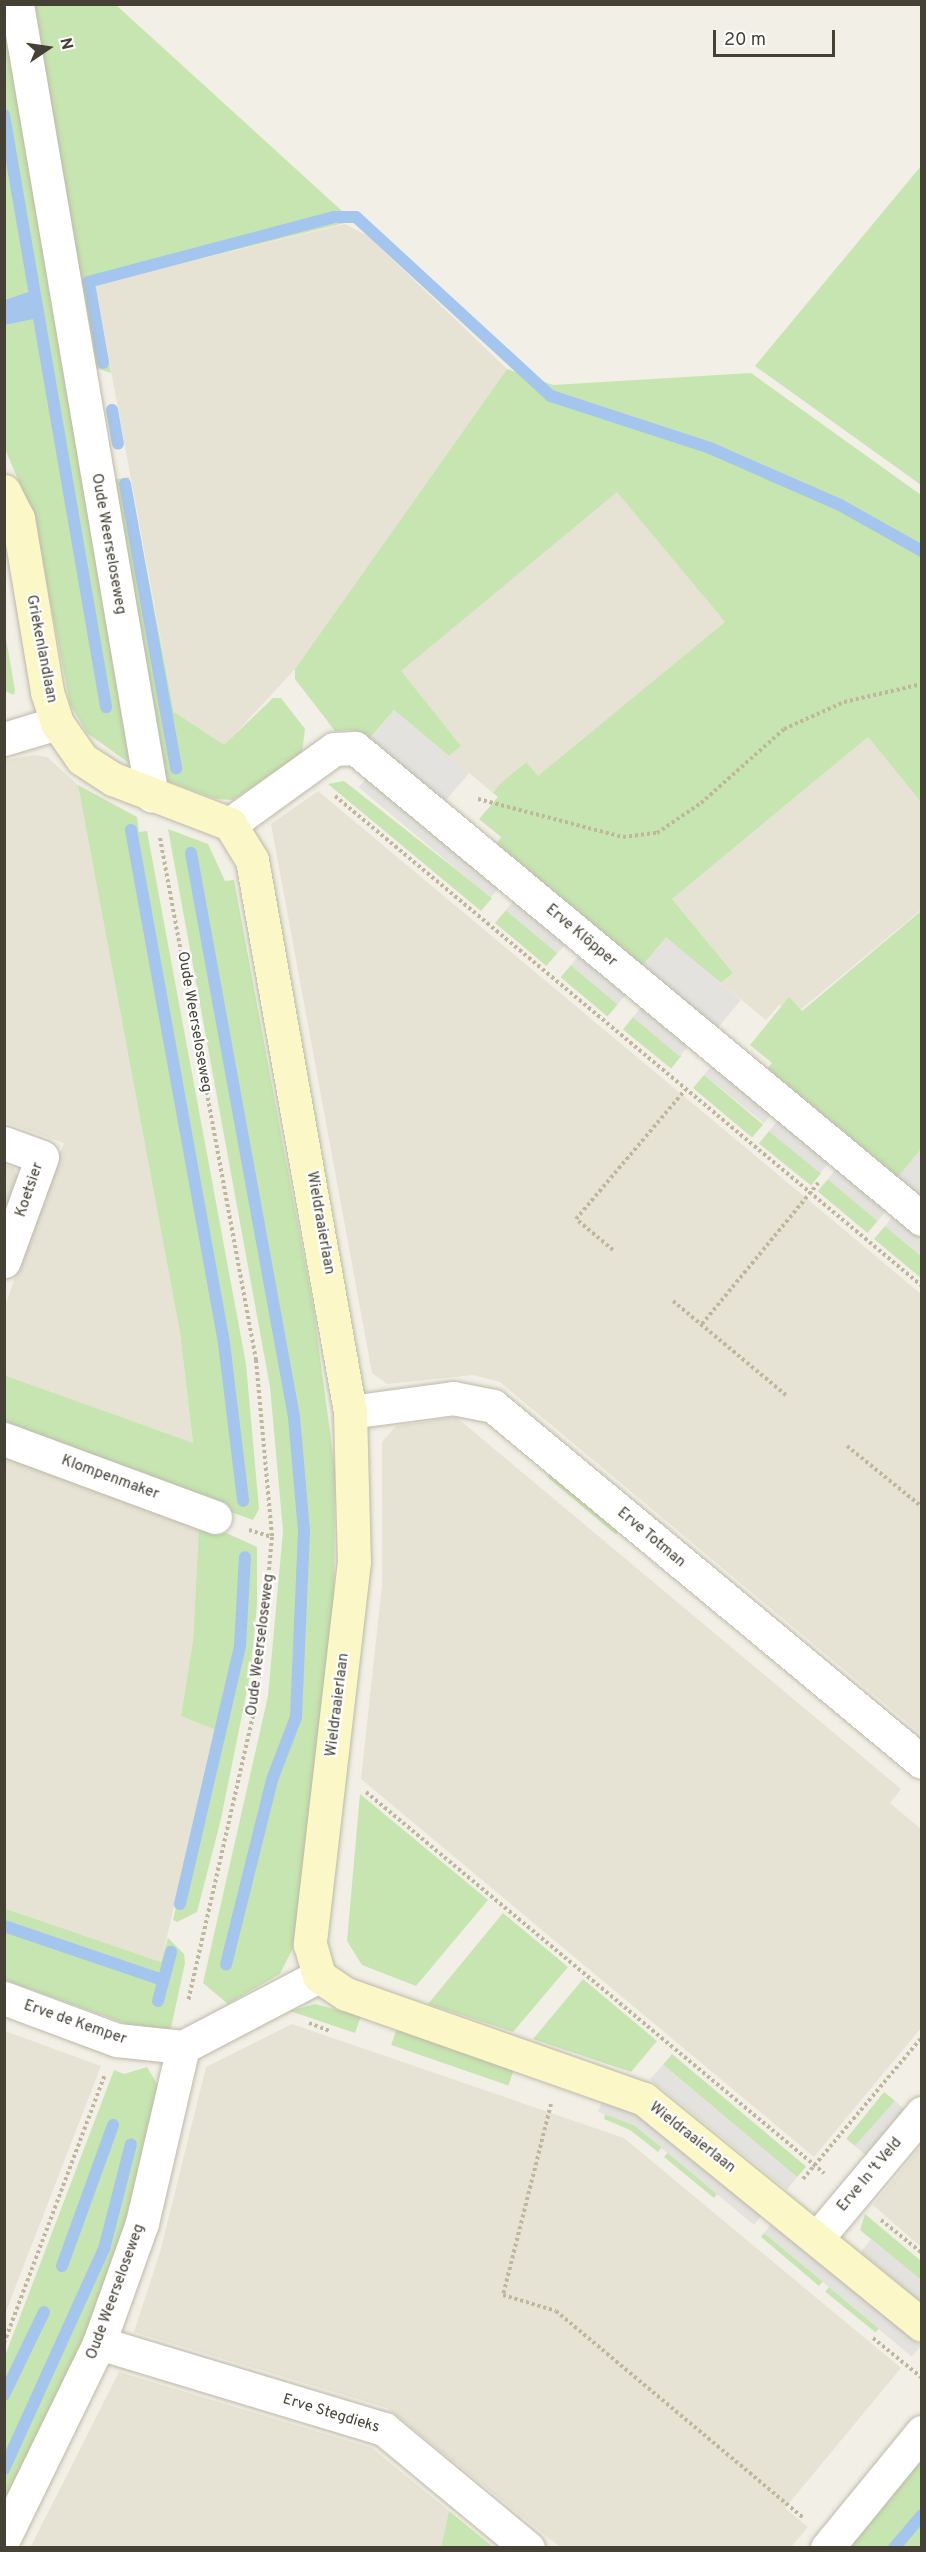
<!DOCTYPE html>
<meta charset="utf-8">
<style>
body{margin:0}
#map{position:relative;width:926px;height:2552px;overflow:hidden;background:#f2f0e6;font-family:Overpass,sans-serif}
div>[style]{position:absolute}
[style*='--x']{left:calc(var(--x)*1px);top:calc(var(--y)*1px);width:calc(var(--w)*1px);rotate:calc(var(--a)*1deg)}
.residential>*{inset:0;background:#e6e3d4}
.green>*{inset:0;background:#c6e5b0;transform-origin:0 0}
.parking>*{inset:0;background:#e3e2de;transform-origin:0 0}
.water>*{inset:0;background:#a4c5ed}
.stream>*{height:12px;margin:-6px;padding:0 6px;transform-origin:6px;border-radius:6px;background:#a4c5ed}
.path>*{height:4px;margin-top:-2px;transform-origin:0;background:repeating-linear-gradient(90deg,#bfb79b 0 3px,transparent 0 6px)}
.roads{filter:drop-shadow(0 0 2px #bdb9a9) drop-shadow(0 0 2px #bdb9a9)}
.street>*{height:33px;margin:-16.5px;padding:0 16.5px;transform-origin:16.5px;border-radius:16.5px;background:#fff}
.secondary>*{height:33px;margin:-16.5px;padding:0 16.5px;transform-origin:16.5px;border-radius:16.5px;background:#fcf7c6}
span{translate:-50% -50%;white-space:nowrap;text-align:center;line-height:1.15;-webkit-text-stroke:4.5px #fff;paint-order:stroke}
.street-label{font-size:15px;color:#454135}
.frame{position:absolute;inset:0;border:6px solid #454135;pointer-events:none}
.north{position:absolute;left:18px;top:18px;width:60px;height:60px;-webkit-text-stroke:4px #fff;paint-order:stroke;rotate:77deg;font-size:16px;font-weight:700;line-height:24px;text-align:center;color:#454135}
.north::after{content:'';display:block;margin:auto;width:21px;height:27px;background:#454135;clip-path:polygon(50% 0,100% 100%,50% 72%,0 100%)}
.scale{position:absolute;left:713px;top:30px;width:122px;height:27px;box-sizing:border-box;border:3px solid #454135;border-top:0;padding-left:8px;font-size:18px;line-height:21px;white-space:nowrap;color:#454135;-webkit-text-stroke:4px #fff;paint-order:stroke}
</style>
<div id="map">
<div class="residential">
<i style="clip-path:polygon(345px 224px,368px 236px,507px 369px,295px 669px,224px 746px,174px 712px,95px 284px)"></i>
<i style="clip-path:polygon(617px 491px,725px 622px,538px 777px,525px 762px,493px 793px,449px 756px,461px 746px,400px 671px)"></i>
<i style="clip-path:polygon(868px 737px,921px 802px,921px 910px,799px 1011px,779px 1005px,766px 1020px,721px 983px,733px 973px,672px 899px)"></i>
<i style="clip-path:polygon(34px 755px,47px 757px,78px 785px,180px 1333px,193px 1444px,5px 1375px,4px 1308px,64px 1143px,5px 1122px,5px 760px)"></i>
<i style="clip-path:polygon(318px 791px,921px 1294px,921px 1734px,500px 1382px,473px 1375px,387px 1384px,372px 1373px,271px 824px)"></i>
<i style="clip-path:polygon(5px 1165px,14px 1168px,18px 1179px,5px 1227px)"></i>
<i style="clip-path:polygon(456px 1417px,901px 1789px,890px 1803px,921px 1829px,921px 2028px,814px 2157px,361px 1779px,382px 1585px,382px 1442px,396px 1426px)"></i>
<i style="clip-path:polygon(4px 1456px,199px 1526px,193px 1641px,181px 1716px,216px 1730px,161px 1962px,5px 1908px)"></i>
<i style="clip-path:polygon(292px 2024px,624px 2138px,901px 2368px,785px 2508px,808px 2527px,791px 2547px,560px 2547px,387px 2408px,134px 2332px,160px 2252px,206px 2067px)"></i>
<i style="clip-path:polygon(5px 2031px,101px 2066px,5px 2314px,4px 2031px)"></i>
<i style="clip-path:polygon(921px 2146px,921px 2247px,873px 2205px)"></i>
<i style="clip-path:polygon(119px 2372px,372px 2448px,449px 2511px,441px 2547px,30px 2548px)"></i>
</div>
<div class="green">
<i style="clip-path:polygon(27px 5px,116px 5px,353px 221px,95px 284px,111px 373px,93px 367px)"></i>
<i style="clip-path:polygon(4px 36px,7px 40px,136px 768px,87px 733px,70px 704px,34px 517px,5px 449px,5px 325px,38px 317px,5px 300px)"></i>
<i style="clip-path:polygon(921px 166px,921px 485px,755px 366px)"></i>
<i style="clip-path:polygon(507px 369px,553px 385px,751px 373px,921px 495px,921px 802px,868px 737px,672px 899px,733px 973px,721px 983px,666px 938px,641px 967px,496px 845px,501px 837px,479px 819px,498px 797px,493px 793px,500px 784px,526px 762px,538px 776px,725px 622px,617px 492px,401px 671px,461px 746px,449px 756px,394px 710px,369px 739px,353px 730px,335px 731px,295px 679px,295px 669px)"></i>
<i style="clip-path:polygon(129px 477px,174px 712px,224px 745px,273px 698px,281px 698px,305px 729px,302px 753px,233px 800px,216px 799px,159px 778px,113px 480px)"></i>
<i style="clip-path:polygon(5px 633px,15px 690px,14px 695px,5px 691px)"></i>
<i style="clip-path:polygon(344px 781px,492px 898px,481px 911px,328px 784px)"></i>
<i style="clip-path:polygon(78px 785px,137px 817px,139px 832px,147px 831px,246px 1364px,259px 1509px,253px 1520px,5px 1431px,4px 1375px,193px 1443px,180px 1333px)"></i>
<i style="clip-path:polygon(168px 829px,208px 844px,225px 881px,234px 880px,314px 1312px,335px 1470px,334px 1613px,296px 1942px,280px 1974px,228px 2004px,203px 1983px,268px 1696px,283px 1531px,270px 1387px)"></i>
<i style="left:506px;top:910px;width:67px;height:17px;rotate:40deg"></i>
<i style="clip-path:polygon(921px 911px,921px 1150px,896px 1179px,766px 1071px,772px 1063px,750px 1045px,789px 997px,802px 1011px)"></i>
<i style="left:571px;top:965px;width:61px;height:16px;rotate:40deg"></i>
<i style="left:633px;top:1017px;width:62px;height:16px;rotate:39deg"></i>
<i style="left:704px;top:1075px;width:77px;height:17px;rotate:40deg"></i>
<i style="left:769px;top:1131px;width:67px;height:16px;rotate:39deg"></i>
<i style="left:828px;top:1179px;width:65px;height:16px;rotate:40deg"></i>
<i style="clip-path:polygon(885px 1226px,921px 1256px,921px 1278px,874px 1239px)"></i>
<i style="left:550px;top:1474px;width:89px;height:4px;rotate:40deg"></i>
<i style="clip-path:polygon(209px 1525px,257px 1547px,257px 1606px,250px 1675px,221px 1819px,197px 1912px,177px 1922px,173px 1920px,216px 1730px,181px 1716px,193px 1641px,199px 1526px)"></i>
<i style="clip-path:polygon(360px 1794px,488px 1900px,416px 1986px,362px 1965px,347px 1941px)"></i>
<i style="clip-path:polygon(4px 1908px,161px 1962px,168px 1938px,184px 1954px,185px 1963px,171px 2028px,157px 2035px,5px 1980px)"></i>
<i style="clip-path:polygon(503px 1913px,568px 1967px,513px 2032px,428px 2004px)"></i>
<i style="clip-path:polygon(583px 1979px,657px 2041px,631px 2072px,533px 2039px)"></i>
<i style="clip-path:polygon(315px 2004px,361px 2016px,355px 2033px,290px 2011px)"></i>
<i style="left:397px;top:2028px;width:124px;height:18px;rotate:19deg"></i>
<i style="left:672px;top:2054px;width:175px;height:14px;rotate:40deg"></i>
<i style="clip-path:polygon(147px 2067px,159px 2087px,116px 2257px,86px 2343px,5px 2507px,5px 2356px,114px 2070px,124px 2074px)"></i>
<i style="left:884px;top:2092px;width:14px;height:60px;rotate:39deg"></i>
<i style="clip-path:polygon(605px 2114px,634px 2125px,662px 2147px,658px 2152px,630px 2130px,604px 2119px)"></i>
<i style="clip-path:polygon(668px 2152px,717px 2194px,714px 2198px,664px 2157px)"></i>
<i style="clip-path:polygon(865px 2214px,921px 2261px,921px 2280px,860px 2230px)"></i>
<i style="clip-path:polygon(764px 2233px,823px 2281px,819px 2286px,761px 2237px)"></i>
<i style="left:829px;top:2287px;width:65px;height:6px;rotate:39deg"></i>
<i style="clip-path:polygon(921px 2459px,921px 2547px,848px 2547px)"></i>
<i style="clip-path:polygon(449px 2511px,493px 2547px,441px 2547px)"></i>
</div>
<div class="parking">
<i style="left:394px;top:710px;width:98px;height:38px;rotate:40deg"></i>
<i style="left:369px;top:775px;width:172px;height:16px;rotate:40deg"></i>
<i style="left:516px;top:898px;width:67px;height:16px;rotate:40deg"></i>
<i style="left:666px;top:937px;width:98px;height:39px;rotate:40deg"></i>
<i style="left:581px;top:953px;width:61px;height:16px;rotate:40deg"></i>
<i style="left:643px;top:1005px;width:61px;height:16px;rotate:40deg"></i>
<i style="left:713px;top:1064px;width:77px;height:14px;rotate:39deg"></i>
<i style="left:779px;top:1119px;width:66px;height:16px;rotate:39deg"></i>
<i style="clip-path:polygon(921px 1149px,921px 1201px,896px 1179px)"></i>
<i style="left:838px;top:1167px;width:65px;height:16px;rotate:40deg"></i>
<i style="clip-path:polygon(894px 1214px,921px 1236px,921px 1256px,885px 1226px)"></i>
<i style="clip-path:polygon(663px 2065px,797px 2177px,787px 2190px,650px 2079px)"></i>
<i style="clip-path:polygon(603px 2099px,630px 2108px,763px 2214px,754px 2225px,634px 2125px,598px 2112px)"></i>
<i style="left:895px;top:2101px;width:15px;height:60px;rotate:42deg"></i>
<i style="left:773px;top:2222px;width:193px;height:14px;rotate:40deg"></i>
<i style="clip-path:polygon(871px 2239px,921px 2280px,921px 2302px,861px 2252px)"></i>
</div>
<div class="water">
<i style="clip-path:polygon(34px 290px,38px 318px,5px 325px,5px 300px)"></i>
</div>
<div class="stream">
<i style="--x:4;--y:115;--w:601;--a:80.22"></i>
<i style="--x:88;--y:282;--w:254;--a:-14.8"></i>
<i style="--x:334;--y:217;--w:22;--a:0"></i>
<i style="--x:356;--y:217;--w:265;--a:42.6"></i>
<i style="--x:551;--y:396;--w:167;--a:18.1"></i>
<i style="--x:710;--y:448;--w:142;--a:23.7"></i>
<i style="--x:840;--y:505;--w:94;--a:29.3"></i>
<i style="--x:90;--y:289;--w:75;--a:80"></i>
<i style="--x:112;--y:410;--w:34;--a:80"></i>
<i style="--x:125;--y:484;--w:289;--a:79.8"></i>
<i style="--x:131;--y:830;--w:521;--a:79.72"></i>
<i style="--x:224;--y:1343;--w:159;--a:83.1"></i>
<i style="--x:191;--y:853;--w:573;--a:79.65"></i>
<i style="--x:294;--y:1417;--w:115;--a:85"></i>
<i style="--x:304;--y:1532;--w:185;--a:92.5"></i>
<i style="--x:296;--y:1717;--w:67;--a:110.9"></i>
<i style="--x:272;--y:1780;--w:190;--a:104"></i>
<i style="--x:180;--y:1904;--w:265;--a:-76.9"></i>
<i style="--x:240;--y:1646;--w:89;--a:-86.8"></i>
<i style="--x:4;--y:1926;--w:168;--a:18.8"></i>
<i style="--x:158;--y:2001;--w:51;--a:-75.1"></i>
<i style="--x:62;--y:2266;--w:150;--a:-70.1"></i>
<i style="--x:4;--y:2395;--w:92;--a:-64.3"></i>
<i style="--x:4;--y:2469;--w:242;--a:-65.6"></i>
<i style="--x:104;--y:2249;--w:108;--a:-75.6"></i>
<i style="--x:894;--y:2548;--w:43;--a:-49.7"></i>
</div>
<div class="path">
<i style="--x:335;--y:796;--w:765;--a:39.85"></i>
<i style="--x:478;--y:799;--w:150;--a:14.7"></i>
<i style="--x:623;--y:837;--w:34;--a:-7"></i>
<i style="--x:657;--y:833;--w:53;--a:-34.3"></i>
<i style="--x:701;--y:803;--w:111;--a:-41.7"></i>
<i style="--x:784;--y:729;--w:66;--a:-24.2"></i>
<i style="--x:844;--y:702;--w:80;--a:-13"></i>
<i style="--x:160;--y:838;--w:531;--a:79.58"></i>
<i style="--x:256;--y:1360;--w:178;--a:84.8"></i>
<i style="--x:272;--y:1537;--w:162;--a:95.3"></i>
<i style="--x:257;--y:1698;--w:311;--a:102.8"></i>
<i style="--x:613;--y:1250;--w:48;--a:-140"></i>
<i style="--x:576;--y:1219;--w:169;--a:-49.8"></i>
<i style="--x:673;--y:1301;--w:147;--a:39.8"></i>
<i style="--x:702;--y:1324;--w:185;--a:-50.5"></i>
<i style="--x:847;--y:1446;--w:97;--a:39.1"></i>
<i style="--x:249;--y:1530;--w:24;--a:17"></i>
<i style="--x:366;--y:1792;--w:596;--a:39.76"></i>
<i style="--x:309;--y:2023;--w:22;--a:21"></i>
<i style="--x:551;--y:2104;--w:197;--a:104.1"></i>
<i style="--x:503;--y:2295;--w:55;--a:16.8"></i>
<i style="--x:556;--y:2311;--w:323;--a:39.9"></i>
<i style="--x:803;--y:2179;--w:185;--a:-50"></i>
<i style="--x:881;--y:2220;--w:53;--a:38.8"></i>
<i style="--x:873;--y:2338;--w:63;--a:39.2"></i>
<i style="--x:4;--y:2343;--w:287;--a:-69.4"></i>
</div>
<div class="roads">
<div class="street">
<i style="--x:17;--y:4;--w:803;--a:80.33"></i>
<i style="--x:4;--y:739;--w:55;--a:-16.8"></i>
<i style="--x:230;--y:824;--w:128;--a:-35.8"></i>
<i style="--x:334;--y:749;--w:21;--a:-3"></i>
<i style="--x:355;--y:748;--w:737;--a:39.72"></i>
<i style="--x:4;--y:1143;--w:40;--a:20.2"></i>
<i style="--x:42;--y:1157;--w:111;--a:110.1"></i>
<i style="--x:350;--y:1412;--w:104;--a:-7.7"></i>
<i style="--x:453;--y:1398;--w:41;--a:11.3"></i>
<i style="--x:493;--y:1406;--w:557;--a:39.69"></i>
<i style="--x:4;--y:1439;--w:225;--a:20.3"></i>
<i style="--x:4;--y:1998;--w:121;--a:20.4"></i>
<i style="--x:117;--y:2040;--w:66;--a:6.1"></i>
<i style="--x:818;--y:2237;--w:162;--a:-50"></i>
<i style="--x:99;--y:2343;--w:298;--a:16.8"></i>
<i style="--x:384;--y:2429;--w:187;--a:39.6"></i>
<i style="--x:4;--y:2538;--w:217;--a:-64"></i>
<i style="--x:99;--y:2343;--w:127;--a:-70.3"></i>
<i style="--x:142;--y:2223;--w:181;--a:-76.9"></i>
<i style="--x:183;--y:2047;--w:153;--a:-27.6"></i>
<i style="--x:827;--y:2548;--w:150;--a:-50.7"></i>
</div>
<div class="secondary">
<i style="--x:4;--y:491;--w:30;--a:63"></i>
<i style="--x:18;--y:518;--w:176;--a:80.5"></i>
<i style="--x:47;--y:692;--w:33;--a:72"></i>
<i style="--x:57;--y:723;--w:44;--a:55.2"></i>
<i style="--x:82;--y:759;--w:37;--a:33"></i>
<i style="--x:113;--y:779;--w:125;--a:21"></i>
<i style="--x:230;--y:824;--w:42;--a:58.6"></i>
<i style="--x:252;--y:860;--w:561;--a:79.93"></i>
<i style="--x:350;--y:1412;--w:149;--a:88.5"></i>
<i style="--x:354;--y:1561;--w:386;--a:96.6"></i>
<i style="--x:310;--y:1944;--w:33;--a:74"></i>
<i style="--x:319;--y:1976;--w:32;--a:34"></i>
<i style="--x:346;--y:1994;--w:316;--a:19.4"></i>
<i style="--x:644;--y:2099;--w:358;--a:39.1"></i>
</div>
</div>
<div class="street-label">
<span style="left:108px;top:544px;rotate:80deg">Oude Weerseloseweg</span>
<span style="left:41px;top:649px;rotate:79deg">Griekenlandlaan</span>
<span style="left:581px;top:936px;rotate:40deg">Erve Klöpper</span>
<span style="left:194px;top:1022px;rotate:80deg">Oude Weerseloseweg</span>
<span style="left:30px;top:1190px;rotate:-71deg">Koetsier</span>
<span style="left:320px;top:1223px;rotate:80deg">Wieldraaierlaan</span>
<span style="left:110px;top:1478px;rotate:20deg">Klompenmaker</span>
<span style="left:651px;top:1538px;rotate:40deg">Erve Totman</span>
<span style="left:261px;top:1645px;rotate:-83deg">Oude Weerseloseweg</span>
<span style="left:338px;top:1705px;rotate:-83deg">Wieldraaierlaan</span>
<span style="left:75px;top:2023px;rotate:19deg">Erve de Kemper</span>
<span style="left:692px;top:2138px;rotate:38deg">Wieldraaierlaan</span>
<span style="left:870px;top:2175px;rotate:-50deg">Erve In 't Veld</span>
<span style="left:116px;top:2292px;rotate:-70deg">Oude Weerseloseweg</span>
<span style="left:331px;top:2414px;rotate:17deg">Erve Stegdieks</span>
</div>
<div class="frame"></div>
<div class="north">N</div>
<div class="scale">20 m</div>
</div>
